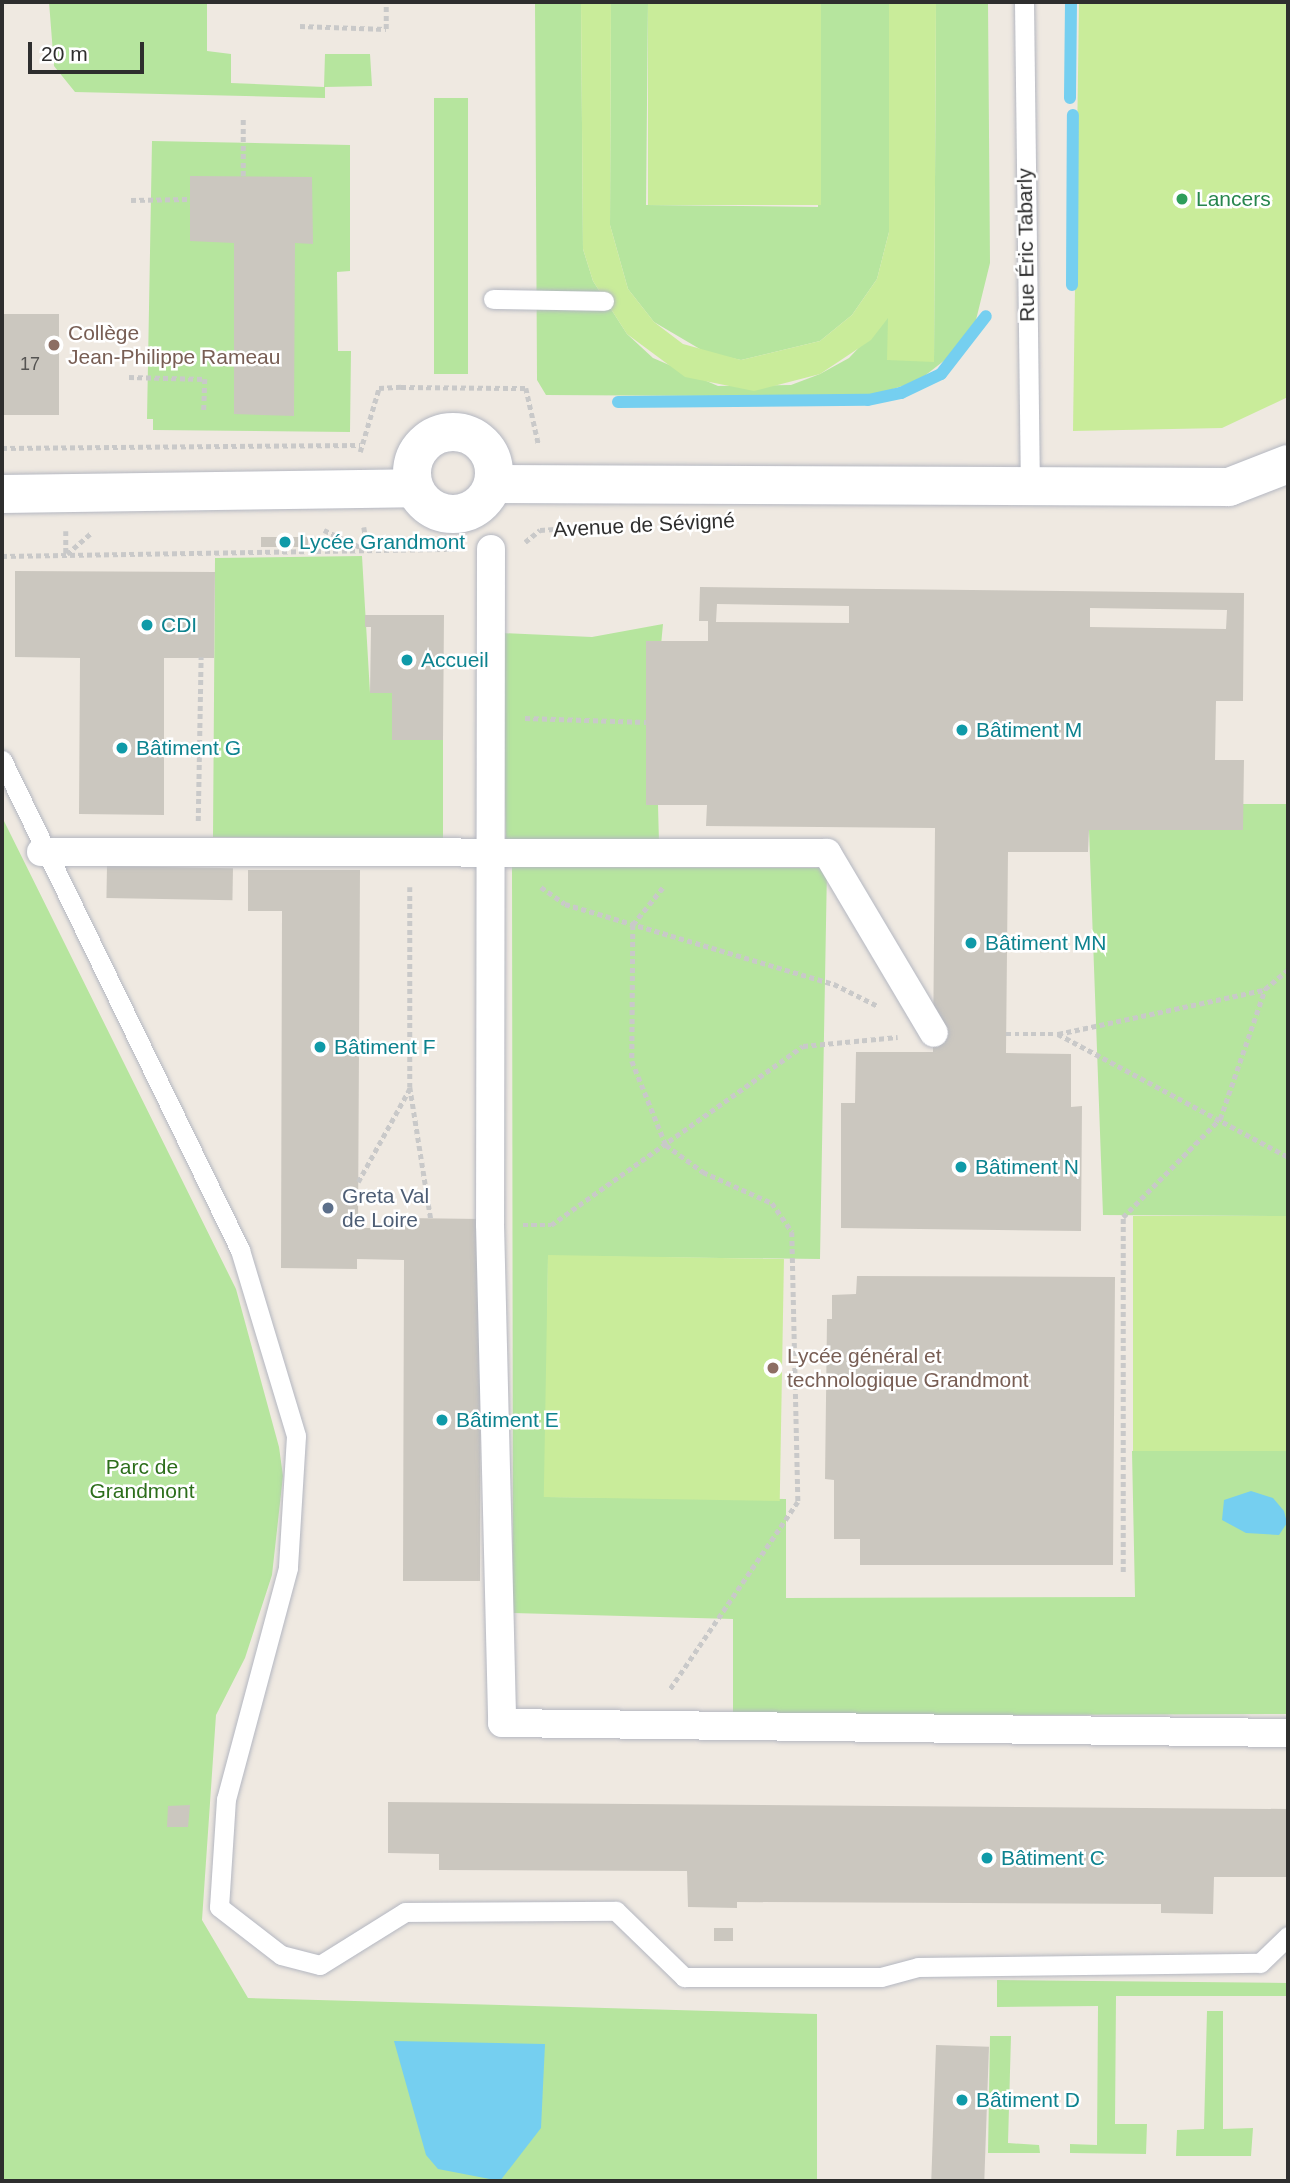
<!DOCTYPE html>
<meta charset="utf-8">
<style>
body{margin:0}
#map{position:relative;width:1290px;height:2183px;overflow:hidden;background:#efe9e1;font-family:Arial,sans-serif}
div>[style]{position:absolute}
[style*='--x']{left:calc(var(--x)*1px);top:calc(var(--y)*1px);width:calc(var(--w)*1px);rotate:calc(var(--a)*1deg)}
.green>*{inset:0;background:#b6e59e;transform-origin:0 0}
.pitch>*{inset:0;background:#c9ec9a;transform-origin:0 0}
.water>*{inset:0;background:#75cff0}
.stream>*{height:12px;margin:-6px;padding:0 6px;transform-origin:6px;border-radius:6px;background:#75cff0}
.building>*{inset:0;background:#cbc7bf;transform-origin:0 0}
.path>*{height:4.5px;margin-top:-2.25px;transform-origin:0;background:repeating-linear-gradient(90deg,#c9c9c9 0 5px,transparent 0 8.5px)}
.roads{filter:drop-shadow(0 0 2px #b4b7c1) drop-shadow(0 0 2px #b4b7c1)}
.service>*{height:19px;margin:-9.5px;padding:0 9.5px;transform-origin:9.5px;border-radius:9.5px;background:#fff}
.pedestrian>*{height:28px;margin:-14px;padding:0 14px;transform-origin:14px;border-radius:14px;background:#fff}
.tertiary>*{height:38px;margin:-19px;padding:0 19px;transform-origin:19px;border-radius:19px;background:#fff}
.tertiary>.ring{margin:-19px;padding:0;box-sizing:content-box;background:none;border:38px solid #fff;border-radius:50%}
.dots>*{width:19px;height:19px;translate:-50% -50%;box-sizing:border-box;border:4px solid #fff;border-radius:50%}
span{translate:-50% -50%;white-space:nowrap;text-align:center;line-height:1.15;-webkit-text-stroke:5px #fff;paint-order:stroke}
.number-label{font-size:18px;color:#555452}
.number-label span{-webkit-text-stroke-width:0}
.leisure-label{font-size:21px;color:#27864d}
.left{translate:0 -50%;text-align:left}
.street-label{font-size:21px;color:#2e2e2e}
.education-label{font-size:21px;color:#785e54}
.culture-label{font-size:21px;color:#0d838f}
.service-label{font-size:21px;color:#4e5e75}
.park-label{font-size:21px;color:#2c6e1b}
.frame{position:absolute;inset:0;border:4px solid #2e2e2e;pointer-events:none}
.scale{position:absolute;left:28px;top:42px;width:116px;height:32px;box-sizing:border-box;border:4px solid #2e2e2e;border-top:0;padding-left:9px;font-size:21px;line-height:24px;white-space:nowrap;color:#2e2e2e;-webkit-text-stroke:5px #fff;paint-order:stroke}
</style>
<div id="map">
<div class="green">
<i style="clip-path:polygon(49px 2px,207px 2px,207px 51px,231px 54px,231px 83px,324px 87px,325px 54px,370px 54px,372px 86px,325px 87px,325px 98px,75px 92px,54px 66px)"></i>
<i style="clip-path:polygon(500px 2px,581px 2px,583px 249px,593px 281px,627px 334px,653px 358px,718px 386px,791px 385px,820px 374px,849px 358px,889px 316px,934px 361px,936px 2px,988px 2px,990px 263px,975px 324px,959px 349px,918px 381px,868px 397px,546px 395px,537px 380px,535px 3px)"></i>
<i style="clip-path:polygon(611px 2px,648px 2px,646px 205px,818px 207px,821px 2px,889px 2px,889px 232px,877px 279px,852px 315px,820px 341px,741px 360px,705px 352px,654px 322px,628px 289px,610px 225px)"></i>
<i style="left:434px;top:98px;width:34px;height:276px"></i>
<i style="clip-path:polygon(152px 141px,350px 145px,350px 271px,337px 272px,338px 351px,351px 351px,350px 432px,153px 430px,153px 419px,147px 419px)"></i>
<i style="clip-path:polygon(362px 556px,370px 693px,392px 693px,392px 740px,443px 740px,443px 839px,213px 837px,215px 558px)"></i>
<i style="clip-path:polygon(663px 624px,646px 805px,658px 805px,659px 843px,506px 844px,501px 633px,592px 637px)"></i>
<i style="clip-path:polygon(1242px 804px,1288px 804px,1288px 1216px,1103px 1215px,1089px 830px,1242px 830px)"></i>
<i style="clip-path:polygon(2px 817px,236px 1289px,279px 1447px,283px 1476px,272px 1575px,245px 1658px,216px 1715px,202px 1920px,248px 1998px,817px 2014px,817px 2181px,2px 2181px)"></i>
<i style="clip-path:polygon(512px 867px,827px 868px,820px 1259px,548px 1256px,546px 1497px,786px 1499px,786px 1598px,1135px 1597px,1132px 1451px,1288px 1450px,1288px 1714px,733px 1716px,733px 1619px,513px 1613px)"></i>
<i style="clip-path:polygon(997px 1980px,1288px 1983px,1288px 1996px,1116px 1996px,1115px 2124px,1147px 2124px,1146px 2154px,1070px 2153px,1070px 2144px,1097px 2145px,1098px 2006px,997px 2007px)"></i>
<i style="clip-path:polygon(1207px 2011px,1223px 2011px,1223px 2129px,1253px 2128px,1251px 2156px,1176px 2156px,1177px 2130px,1204px 2129px)"></i>
<i style="clip-path:polygon(990px 2036px,1011px 2036px,1008px 2143px,1039px 2145px,1040px 2153px,988px 2153px)"></i>
</div>
<div class="pitch">
<i style="clip-path:polygon(581px 2px,611px 2px,610px 225px,628px 289px,654px 322px,683px 344px,741px 360px,820px 341px,852px 315px,877px 279px,889px 232px,889px 2px,936px 2px,934px 362px,887px 360px,888px 318px,871px 340px,820px 374px,754px 391px,685px 377px,627px 334px,593px 281px,583px 249px)"></i>
<i style="left:648px;top:2px;width:173px;height:203px"></i>
<i style="clip-path:polygon(1079px 2px,1288px 2px,1288px 397px,1222px 428px,1073px 431px)"></i>
<i style="left:1133px;top:1216px;width:155px;height:235px"></i>
<i style="left:548px;top:1255px;width:236px;height:242px;rotate:1deg"></i>
</div>
<div class="water">
<i style="clip-path:polygon(1251px 1491px,1273px 1498px,1284px 1511px,1287px 1523px,1279px 1535px,1246px 1533px,1222px 1520px,1224px 1500px)"></i>
<i style="clip-path:polygon(394px 2041px,545px 2044px,541px 2128px,500px 2181px,438px 2169px,426px 2155px)"></i>
</div>
<div class="stream">
<i style="--x:1070;--y:98;--w:96;--a:-89.4"></i>
<i style="--x:1072;--y:285;--w:170;--a:-89.7"></i>
<i style="--x:618;--y:402;--w:250;--a:-0.5"></i>
<i style="--x:868;--y:400;--w:34;--a:-12"></i>
<i style="--x:901;--y:393;--w:44;--a:-25.4"></i>
<i style="--x:941;--y:374;--w:73;--a:-52.2"></i>
</div>
<div class="building">
<i style="clip-path:polygon(190px 176px,312px 177px,313px 244px,295px 243px,294px 416px,234px 414px,234px 243px,190px 241px)"></i>
<i style="left:2px;top:314px;width:57px;height:101px"></i>
<i style="left:308px;top:537px;width:10px;height:47px;rotate:90deg"></i>
<i style="clip-path:polygon(15px 571px,215px 572px,214px 658px,164px 658px,164px 815px,79px 814px,80px 658px,15px 657px)"></i>
<i style="clip-path:polygon(evenodd,700px 587px,1244px 593px,1243px 701px,1216px 701px,1215px 760px,1244px 760px,1243px 830px,1089px 830px,1088px 852px,1008px 852px,1006px 1053px,1071px 1054px,1071px 1107px,1082px 1106px,1081px 1231px,841px 1228px,841px 1103px,855px 1103px,856px 1052px,933px 1052px,935px 828px,706px 826px,707px 805px,646px 805px,646px 641px,708px 641px,708px 621px,699px 621px,700px 587px,717px 604px,849px 606px,849px 623px,716px 622px,717px 604px,700px 587px,1090px 608px,1227px 610px,1226px 629px,1090px 627px,1090px 608px)"></i>
<i style="clip-path:polygon(365px 615px,444px 615px,443px 740px,392px 740px,392px 693px,370px 693px,371px 627px,365px 627px)"></i>
<i style="left:107px;top:866px;width:126px;height:32px;rotate:1deg"></i>
<i style="clip-path:polygon(248px 870px,360px 870px,358px 1228px,404px 1228px,405px 1218px,481px 1219px,480px 1581px,403px 1581px,404px 1260px,357px 1259px,357px 1269px,281px 1268px,282px 911px,248px 911px)"></i>
<i style="clip-path:polygon(857px 1276px,1115px 1277px,1113px 1565px,860px 1565px,860px 1539px,834px 1539px,834px 1480px,825px 1479px,827px 1319px,832px 1319px,832px 1295px,856px 1294px)"></i>
<i style="clip-path:polygon(388px 1802px,1288px 1809px,1288px 1877px,1214px 1877px,1213px 1914px,1161px 1913px,1161px 1904px,737px 1902px,737px 1908px,688px 1907px,687px 1871px,439px 1870px,439px 1854px,388px 1853px)"></i>
<i style="clip-path:polygon(190px 1805px,188px 1827px,167px 1827px,168px 1806px)"></i>
<i style="left:714px;top:1928px;width:19px;height:13px"></i>
<i style="left:936px;top:2045px;width:53px;height:136px;rotate:2deg"></i>
</div>
<div class="path">
<i style="--x:300;--y:26;--w:86;--a:2"></i>
<i style="--x:386;--y:29;--w:27;--a:-90"></i>
<i style="--x:243;--y:176;--w:59;--a:-90"></i>
<i style="--x:131;--y:200;--w:59;--a:-1"></i>
<i style="--x:129;--y:377;--w:76;--a:1.5"></i>
<i style="--x:205;--y:379;--w:32;--a:92"></i>
<i style="--x:2;--y:448;--w:358;--a:-0.5"></i>
<i style="--x:360;--y:452;--w:67;--a:-73.5"></i>
<i style="--x:379;--y:388;--w:22;--a:-3"></i>
<i style="--x:401;--y:387;--w:125;--a:0.5"></i>
<i style="--x:526;--y:388;--w:59;--a:77.4"></i>
<i style="--x:364;--y:527;--w:24;--a:81"></i>
<i style="--x:324;--y:530;--w:44;--a:25.4"></i>
<i style="--x:66;--y:531;--w:23;--a:90"></i>
<i style="--x:525;--y:542;--w:19;--a:-39"></i>
<i style="--x:540;--y:530;--w:45;--a:-3.8"></i>
<i style="--x:67;--y:554;--w:32;--a:-41"></i>
<i style="--x:2;--y:556;--w:457;--a:-0.9"></i>
<i style="--x:525;--y:718;--w:121;--a:1.9"></i>
<i style="--x:198;--y:821;--w:164;--a:-89"></i>
<i style="--x:410;--y:887;--w:200;--a:90"></i>
<i style="--x:410;--y:1087;--w:134;--a:81"></i>
<i style="--x:541;--y:887;--w:29;--a:35"></i>
<i style="--x:565;--y:904;--w:281;--a:16.6"></i>
<i style="--x:834;--y:984;--w:49;--a:26.6"></i>
<i style="--x:663;--y:888;--w:48;--a:129"></i>
<i style="--x:633;--y:925;--w:136;--a:90.4"></i>
<i style="--x:632;--y:1061;--w:91;--a:68"></i>
<i style="--x:666;--y:1145;--w:46;--a:36.1"></i>
<i style="--x:703;--y:1172;--w:76;--a:24.2"></i>
<i style="--x:772;--y:1203;--w:35;--a:55"></i>
<i style="--x:792;--y:1232;--w:270;--a:88.7"></i>
<i style="--x:798;--y:1502;--w:229;--a:124.3"></i>
<i style="--x:1006;--y:1034;--w:52;--a:0"></i>
<i style="--x:1058;--y:1034;--w:211;--a:-12.1"></i>
<i style="--x:1058;--y:1034;--w:261;--a:28.1"></i>
<i style="--x:358;--y:1182;--w:107;--a:-61"></i>
<i style="--x:523;--y:1225;--w:28;--a:0"></i>
<i style="--x:551;--y:1225;--w:309;--a:-35.4"></i>
<i style="--x:803;--y:1046;--w:95;--a:-5.4"></i>
<i style="--x:1123;--y:1572;--w:355;--a:-90"></i>
<i style="--x:1123;--y:1217;--w:138;--a:-45.3"></i>
<i style="--x:1220;--y:1119;--w:138;--a:-70.9"></i>
<i style="--x:1265;--y:989;--w:30;--a:-40"></i>
</div>
<div class="roads">
<div class="service">
<i style="--x:1024;--y:2;--w:485;--a:89.3"></i>
<i style="--x:493;--y:299;--w:111;--a:1"></i>
<i style="--x:2;--y:760;--w:545;--a:64.09"></i>
<i style="--x:240;--y:1250;--w:194;--a:73.2"></i>
<i style="--x:296;--y:1436;--w:132;--a:93.5"></i>
<i style="--x:288;--y:1568;--w:239;--a:105"></i>
<i style="--x:226;--y:1799;--w:108;--a:93.7"></i>
<i style="--x:219;--y:1907;--w:78;--a:37.7"></i>
<i style="--x:281;--y:1955;--w:40;--a:14.4"></i>
<i style="--x:320;--y:1965;--w:100;--a:-31.9"></i>
<i style="--x:405;--y:1912;--w:211;--a:-0.3"></i>
<i style="--x:616;--y:1911;--w:95;--a:44.1"></i>
<i style="--x:684;--y:1977;--w:197;--a:0"></i>
<i style="--x:881;--y:1977;--w:38;--a:-15"></i>
<i style="--x:918;--y:1967;--w:342;--a:-0.7"></i>
<i style="--x:1260;--y:1963;--w:39;--a:-44"></i>
</div>
<div class="pedestrian">
<i style="--x:491;--y:549;--w:675;--a:90.08"></i>
<i style="--x:490;--y:1224;--w:499;--a:88.6"></i>
<i style="--x:502;--y:1723;--w:786;--a:0.73"></i>
<i style="--x:41;--y:852;--w:786;--a:0.07"></i>
<i style="--x:827;--y:853;--w:209;--a:59.3"></i>
</div>
<div class="tertiary">
<i class="ring" style="left:412px;top:432px;width:44px;height:44px"></i>
<i style="--x:494;--y:484;--w:735;--a:0.23"></i>
<i style="--x:1229;--y:487;--w:63;--a:-21.3"></i>
<i style="--x:2;--y:494;--w:412;--a:-0.8"></i>
</div>
</div>
<div class="dots">
<i style="left:1182px;top:199px;background:#2e9e5b"></i>
<i style="left:54px;top:345px;background:#8d6e63"></i>
<i style="left:285px;top:542px;background:#0f9aa8"></i>
<i style="left:147px;top:625px;background:#0f9aa8"></i>
<i style="left:407px;top:660px;background:#0f9aa8"></i>
<i style="left:962px;top:730px;background:#0f9aa8"></i>
<i style="left:122px;top:748px;background:#0f9aa8"></i>
<i style="left:971px;top:943px;background:#0f9aa8"></i>
<i style="left:320px;top:1047px;background:#0f9aa8"></i>
<i style="left:961px;top:1167px;background:#0f9aa8"></i>
<i style="left:328px;top:1208px;background:#5c6f8a"></i>
<i style="left:773px;top:1368px;background:#8d6e63"></i>
<i style="left:442px;top:1420px;background:#0f9aa8"></i>
<i style="left:987px;top:1858px;background:#0f9aa8"></i>
<i style="left:962px;top:2100px;background:#0f9aa8"></i>
</div>
<div class="number-label">
<span style="left:30px;top:364px">17</span>
</div>
<div class="leisure-label">
<span class="left" style="left:1196px;top:199px">Lancers</span>
</div>
<div class="street-label">
<span style="left:1026px;top:245px;rotate:-91deg">Rue Éric Tabarly</span>
<span style="left:644px;top:525px;rotate:-3deg">Avenue de Sévigné</span>
</div>
<div class="education-label">
<span class="left" style="left:68px;top:345px">Collège<br>Jean-Philippe Rameau</span>
<span class="left" style="left:787px;top:1368px">Lycée général et<br>technologique Grandmont</span>
</div>
<div class="culture-label">
<span class="left" style="left:299px;top:542px">Lycée Grandmont</span>
<span class="left" style="left:161px;top:625px">CDI</span>
<span class="left" style="left:421px;top:660px">Accueil</span>
<span class="left" style="left:976px;top:730px">Bâtiment M</span>
<span class="left" style="left:136px;top:748px">Bâtiment G</span>
<span class="left" style="left:985px;top:943px">Bâtiment MN</span>
<span class="left" style="left:334px;top:1047px">Bâtiment F</span>
<span class="left" style="left:975px;top:1167px">Bâtiment N</span>
<span class="left" style="left:456px;top:1420px">Bâtiment E</span>
<span class="left" style="left:1001px;top:1858px">Bâtiment C</span>
<span class="left" style="left:976px;top:2100px">Bâtiment D</span>
</div>
<div class="service-label">
<span class="left" style="left:342px;top:1208px">Greta Val<br>de Loire</span>
</div>
<div class="park-label">
<span style="left:142px;top:1479px">Parc de<br>Grandmont</span>
</div>
<div class="frame"></div>
<div class="scale">20 m</div>
</div>
